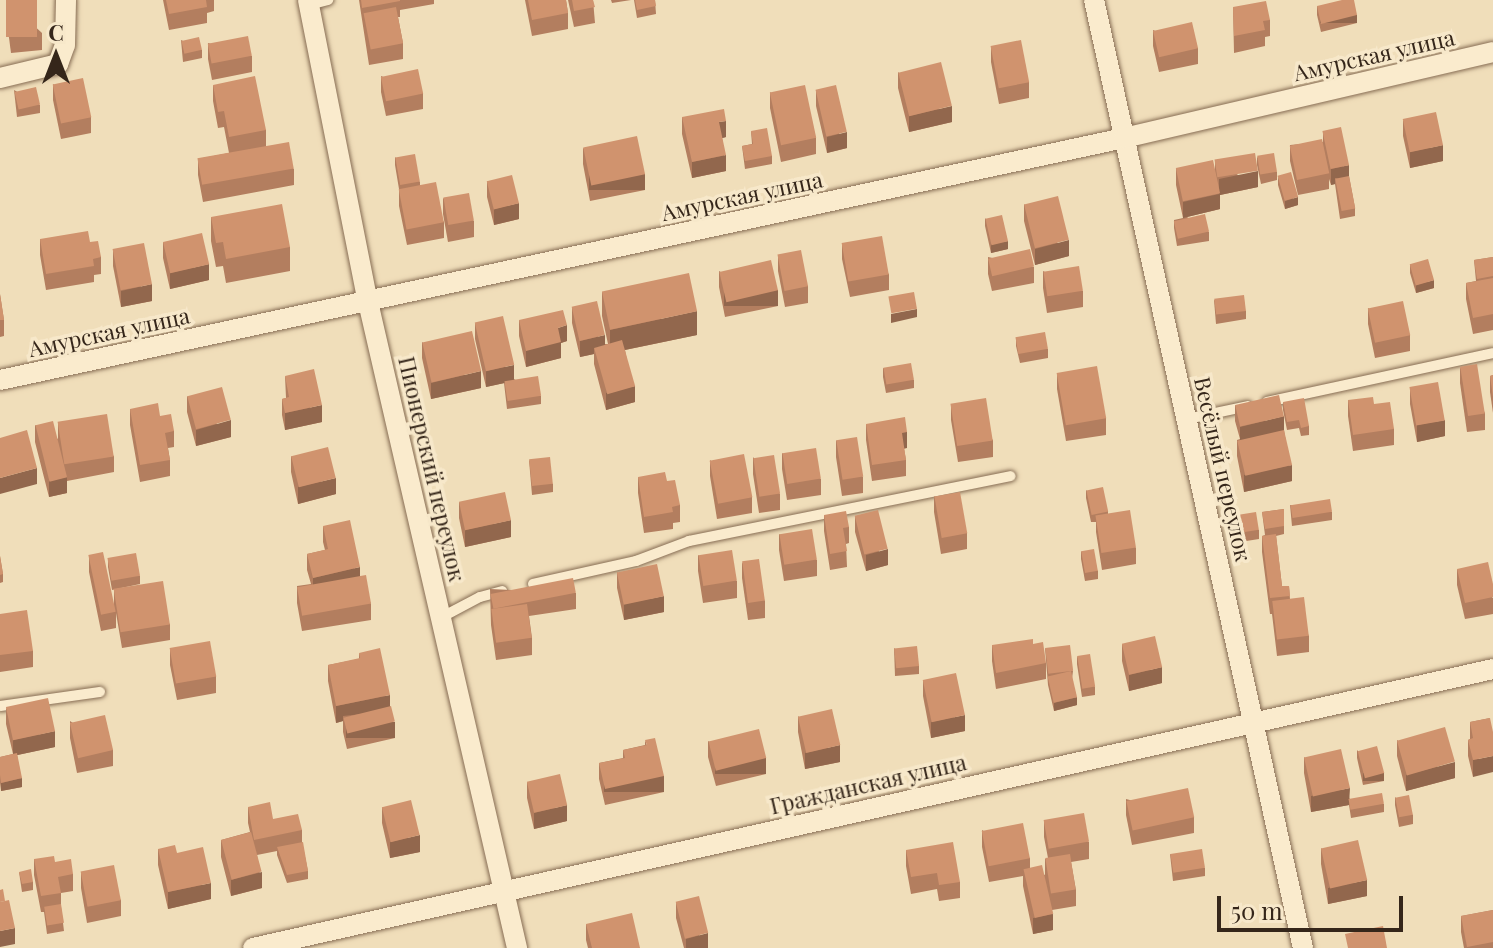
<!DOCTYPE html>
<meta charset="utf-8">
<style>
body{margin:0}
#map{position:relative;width:1493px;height:948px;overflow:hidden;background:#f0deba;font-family:"Playfair Display",serif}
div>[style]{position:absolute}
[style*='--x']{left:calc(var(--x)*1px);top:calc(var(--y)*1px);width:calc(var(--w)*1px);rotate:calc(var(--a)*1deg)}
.roads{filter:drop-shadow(0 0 2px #876d54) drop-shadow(0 0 2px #876d54)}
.lane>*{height:10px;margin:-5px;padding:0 5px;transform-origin:5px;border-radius:5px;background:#faebcd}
.street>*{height:20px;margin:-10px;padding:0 10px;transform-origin:10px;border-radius:10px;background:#faebcd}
.wall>*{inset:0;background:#b37e5f}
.shaded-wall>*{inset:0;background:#92674d;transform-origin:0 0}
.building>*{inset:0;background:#d0936e;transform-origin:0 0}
span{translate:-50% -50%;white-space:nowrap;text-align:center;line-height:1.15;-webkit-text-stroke:7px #f7e8ca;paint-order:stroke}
.street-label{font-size:22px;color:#35261a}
.north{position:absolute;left:16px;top:16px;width:80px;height:80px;-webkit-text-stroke:6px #f7e8ca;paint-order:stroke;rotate:0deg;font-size:22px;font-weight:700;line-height:32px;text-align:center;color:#35261a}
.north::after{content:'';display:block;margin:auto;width:28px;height:36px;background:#35261a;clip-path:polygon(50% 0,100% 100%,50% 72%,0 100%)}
.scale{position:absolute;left:1217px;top:896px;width:186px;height:36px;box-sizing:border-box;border:4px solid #35261a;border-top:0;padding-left:10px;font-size:24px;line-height:28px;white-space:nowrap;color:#35261a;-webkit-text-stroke:6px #f7e8ca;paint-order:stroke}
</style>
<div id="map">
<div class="roads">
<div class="lane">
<i style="--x:309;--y:5;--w:20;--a:-15"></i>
<i style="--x:1267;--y:402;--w:231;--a:-12.2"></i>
<i style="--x:1187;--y:419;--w:62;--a:-12"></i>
<i style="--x:533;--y:584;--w:106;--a:-12.6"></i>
<i style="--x:636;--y:561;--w:57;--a:-20.7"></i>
<i style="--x:689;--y:541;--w:328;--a:-11.4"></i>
<i style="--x:442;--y:617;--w:43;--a:-27.8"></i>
<i style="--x:480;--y:597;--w:23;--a:-15"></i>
<i style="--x:0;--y:706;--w:101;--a:-8"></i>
</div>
<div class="street">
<i style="--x:308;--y:0;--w:308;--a:78.8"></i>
<i style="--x:368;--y:302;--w:663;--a:77.01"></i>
<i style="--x:1094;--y:0;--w:971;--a:77.57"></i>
<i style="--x:0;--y:78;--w:60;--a:-13.6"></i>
<i style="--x:58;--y:64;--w:20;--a:-70"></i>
<i style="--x:65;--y:45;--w:45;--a:-88.7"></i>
<i style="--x:0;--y:380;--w:1150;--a:-12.15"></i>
<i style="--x:1124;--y:138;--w:379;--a:-13.1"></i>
<i style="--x:253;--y:948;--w:1271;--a:-12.68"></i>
</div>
</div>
<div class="wall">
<i style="clip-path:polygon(6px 0,42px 33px,42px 50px,11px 53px,6px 15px)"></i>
<i style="clip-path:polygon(163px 0,214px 0,214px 11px,207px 13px,207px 23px,169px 30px)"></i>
<i style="clip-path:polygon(359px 0,434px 0,434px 4px,400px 10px,400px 17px,398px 17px,403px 43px,403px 59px,369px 65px)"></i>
<i style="clip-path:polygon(525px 0,566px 0,568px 13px,568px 29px,532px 36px)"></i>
<i style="clip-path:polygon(568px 0,593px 0,595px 23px,574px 27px)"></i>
<i style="clip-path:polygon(611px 0,631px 0,612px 3px)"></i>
<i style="clip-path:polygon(634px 0,655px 0,656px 14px,637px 18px)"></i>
<i style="clip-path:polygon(1317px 6px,1357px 23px,1321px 32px,1317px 15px)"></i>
<i style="clip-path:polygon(1233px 7px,1270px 20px,1270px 36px,1265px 37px,1265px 46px,1234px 53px)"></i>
<i style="clip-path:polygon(1153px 30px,1198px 48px,1198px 64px,1159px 72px,1153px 46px)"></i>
<i style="clip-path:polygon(181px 40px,202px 50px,202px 58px,183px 62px)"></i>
<i style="clip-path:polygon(208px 43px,252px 56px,252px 72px,212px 80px,208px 59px)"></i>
<i style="clip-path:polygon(991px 46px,1029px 82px,1029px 98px,999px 104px,991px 62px)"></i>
<i style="clip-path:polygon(898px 72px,952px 122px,909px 132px,898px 88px)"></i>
<i style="clip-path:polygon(381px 76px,423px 93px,423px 109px,386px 116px,381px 92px)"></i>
<i style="clip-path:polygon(53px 84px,91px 117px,91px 133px,61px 139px,53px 100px)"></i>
<i style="clip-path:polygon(213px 85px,266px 130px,266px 146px,294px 169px,294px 185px,203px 202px,198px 175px,198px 159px,229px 153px,224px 127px,218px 128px,213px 101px)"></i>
<i style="clip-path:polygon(14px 90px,40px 105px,40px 113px,17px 117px)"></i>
<i style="clip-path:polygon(816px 90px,847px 148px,827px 153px,816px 106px)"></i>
<i style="clip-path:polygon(770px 92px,816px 138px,816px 154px,781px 162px,770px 108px)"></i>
<i style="clip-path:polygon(682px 117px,726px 137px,722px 138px,726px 171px,692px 178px,682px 134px)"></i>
<i style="clip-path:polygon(1403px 120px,1443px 161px,1410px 168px,1403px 136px)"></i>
<i style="clip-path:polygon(751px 131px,772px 156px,772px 164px,745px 169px,742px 146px,752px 144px)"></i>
<i style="clip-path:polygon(1323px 132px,1349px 176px,1355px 208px,1355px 216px,1340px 219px,1335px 184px,1331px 185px,1329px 179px,1329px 189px,1298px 195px,1290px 161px,1290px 145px,1323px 142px)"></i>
<i style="clip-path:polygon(583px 148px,645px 190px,590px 201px,583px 164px)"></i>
<i style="clip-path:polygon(395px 157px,420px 182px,420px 185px,444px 222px,444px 238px,407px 245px,399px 206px,399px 189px,395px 165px)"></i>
<i style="clip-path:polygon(1257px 157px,1277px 172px,1277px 180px,1261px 184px,1257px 165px)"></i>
<i style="clip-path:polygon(1215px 161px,1258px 187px,1220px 195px,1220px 209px,1187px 217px,1209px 232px,1209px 241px,1177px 246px,1174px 228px,1174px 220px,1183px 218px,1176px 185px,1176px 169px,1215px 171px)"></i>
<i style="clip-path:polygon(1278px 177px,1298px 205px,1285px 209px,1278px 185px)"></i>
<i style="clip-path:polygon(487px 181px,519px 219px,494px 225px,487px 197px)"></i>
<i style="clip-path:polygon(443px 198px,474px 221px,474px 237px,448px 242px,443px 214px)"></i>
<i style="clip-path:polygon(1024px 204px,1069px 256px,1035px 265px,1024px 221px)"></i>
<i style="clip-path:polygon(211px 217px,290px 247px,290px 271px,226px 283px,223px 266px,216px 267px,211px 241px)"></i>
<i style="clip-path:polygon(985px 218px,1008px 249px,991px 253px,985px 226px)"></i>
<i style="clip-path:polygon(40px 239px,90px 242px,101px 257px,101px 274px,94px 275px,94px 282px,46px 290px,40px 255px)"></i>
<i style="clip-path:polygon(163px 242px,209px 280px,170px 289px,163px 258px)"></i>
<i style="clip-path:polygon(842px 243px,889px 274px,889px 290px,850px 297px,842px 259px)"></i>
<i style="clip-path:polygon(113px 250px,152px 301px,121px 307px,113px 266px)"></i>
<i style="clip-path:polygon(778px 255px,808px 286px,808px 303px,785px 307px,778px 271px)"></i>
<i style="clip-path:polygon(988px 257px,1034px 267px,1034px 283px,992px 291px,988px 274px)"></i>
<i style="clip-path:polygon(1493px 257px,1493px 330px,1473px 334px,1466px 299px,1466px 283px,1476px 281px,1474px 260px)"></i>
<i style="clip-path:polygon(1410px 264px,1434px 288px,1416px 293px,1410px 273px)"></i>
<i style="clip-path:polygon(719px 271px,778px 306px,725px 317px,719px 287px)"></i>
<i style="clip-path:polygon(1043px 271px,1083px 291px,1083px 307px,1047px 313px,1043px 288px)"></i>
<i style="clip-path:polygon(602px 292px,697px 335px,625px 350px,635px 402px,606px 410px,594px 364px,594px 354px,580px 357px,572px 323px,572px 307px,605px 344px,608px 344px,602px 316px)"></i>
<i style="clip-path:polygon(0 294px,4px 320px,4px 336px,0 337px)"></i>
<i style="clip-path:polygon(1214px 300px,1246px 311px,1246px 319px,1216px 324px)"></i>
<i style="clip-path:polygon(1368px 308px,1410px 335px,1410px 351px,1375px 358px,1368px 324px)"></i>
<i style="clip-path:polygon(519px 320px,567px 341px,561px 343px,561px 358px,526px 367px,519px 336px)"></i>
<i style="clip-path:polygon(475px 323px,514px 379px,541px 396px,541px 404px,507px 409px,504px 383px,486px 387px,475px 339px)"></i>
<i style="clip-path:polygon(1016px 338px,1048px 349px,1048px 358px,1020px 363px,1016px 346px)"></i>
<i style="clip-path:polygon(422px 342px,481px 388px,431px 399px,422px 358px)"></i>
<i style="clip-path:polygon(1460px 367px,1485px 413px,1485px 430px,1467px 432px,1460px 383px)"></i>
<i style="clip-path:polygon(883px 368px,914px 380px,914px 388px,886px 393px,883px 377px)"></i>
<i style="clip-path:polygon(1057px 373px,1106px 418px,1106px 435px,1066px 441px,1057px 389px)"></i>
<i style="clip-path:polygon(1493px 375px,1493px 413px,1490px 392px,1490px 376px)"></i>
<i style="clip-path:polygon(285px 376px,322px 422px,285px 430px,282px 415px,282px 399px,286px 398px)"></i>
<i style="clip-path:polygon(1410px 388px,1445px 436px,1417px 442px,1410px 404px)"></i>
<i style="clip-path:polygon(187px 396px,231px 437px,196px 446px,187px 412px)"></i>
<i style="clip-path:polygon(1348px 400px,1374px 404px,1394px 429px,1394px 445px,1353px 451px,1348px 416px)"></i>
<i style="clip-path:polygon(1283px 402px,1309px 426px,1309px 435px,1301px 436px,1299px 428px,1287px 430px,1283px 410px)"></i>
<i style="clip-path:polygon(951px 404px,993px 440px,993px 457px,958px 462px,951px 420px)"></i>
<i style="clip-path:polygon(1235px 405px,1284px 430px,1292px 481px,1244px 492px,1237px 456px,1237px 440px,1240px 439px,1235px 421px)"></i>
<i style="clip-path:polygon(130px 409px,160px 416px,174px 431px,174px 447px,168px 448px,170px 460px,170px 476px,140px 482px,130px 425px)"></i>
<i style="clip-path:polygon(58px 423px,114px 456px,114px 472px,67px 481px,67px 493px,49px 497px,35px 442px,35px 425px,58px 439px)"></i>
<i style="clip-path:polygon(866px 424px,907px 448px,904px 449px,906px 460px,906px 476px,872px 481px,866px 440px)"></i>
<i style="clip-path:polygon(836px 440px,863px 477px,863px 493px,842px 496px,836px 457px)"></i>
<i style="clip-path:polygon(782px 453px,821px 479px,821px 495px,787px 500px,782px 469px)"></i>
<i style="clip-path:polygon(291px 456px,336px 494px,298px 504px,291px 472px)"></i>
<i style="clip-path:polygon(753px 457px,780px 494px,780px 510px,759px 513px,753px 474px)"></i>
<i style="clip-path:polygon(529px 460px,553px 484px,553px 492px,532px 495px)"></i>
<i style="clip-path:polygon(710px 460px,752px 497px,752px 513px,717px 519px,710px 476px)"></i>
<i style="clip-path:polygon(638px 477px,680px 505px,680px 522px,673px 523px,673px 529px,644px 533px,638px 493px)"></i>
<i style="clip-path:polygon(1086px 490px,1108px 511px,1108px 514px,1136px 548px,1136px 564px,1102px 570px,1096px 532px,1096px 522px,1091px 522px,1086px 498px)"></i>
<i style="clip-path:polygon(934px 496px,967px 533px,967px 549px,941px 554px,934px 512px)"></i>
<i style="clip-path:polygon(459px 502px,511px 537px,465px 547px,459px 518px)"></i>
<i style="clip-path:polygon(1290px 505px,1332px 512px,1332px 520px,1292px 526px)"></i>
<i style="clip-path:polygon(1284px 509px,1284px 534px,1276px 536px,1282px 586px,1289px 586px,1290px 599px,1309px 636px,1309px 652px,1277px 656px,1272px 614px,1270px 614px,1262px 552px,1262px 536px,1265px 535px,1262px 512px)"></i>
<i style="clip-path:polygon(824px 515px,849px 527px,849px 543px,846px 544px,847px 567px,830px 570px,824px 531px)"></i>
<i style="clip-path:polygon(1237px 515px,1259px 530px,1259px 539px,1240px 542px)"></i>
<i style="clip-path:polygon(855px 516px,888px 565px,866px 571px,855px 532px)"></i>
<i style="clip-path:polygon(323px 526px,360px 576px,371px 604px,371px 620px,302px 631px,297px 603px,297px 586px,311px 584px,307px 570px,307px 554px,325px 550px,323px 542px)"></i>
<i style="clip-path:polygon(779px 534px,817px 560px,817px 576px,784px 581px,779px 550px)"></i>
<i style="clip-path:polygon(1081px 551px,1098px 571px,1098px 579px,1085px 581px,1081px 559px)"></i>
<i style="clip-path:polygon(698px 555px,737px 581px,737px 598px,703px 603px,698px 571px)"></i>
<i style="clip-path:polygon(0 556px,3px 574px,3px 582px,0 583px)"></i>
<i style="clip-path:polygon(89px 556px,114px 606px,114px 590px,170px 624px,170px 640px,122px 648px,116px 613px,116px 628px,101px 631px,89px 572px)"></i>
<i style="clip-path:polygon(108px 559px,140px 576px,140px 584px,112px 590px,108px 567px)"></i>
<i style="clip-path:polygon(742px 562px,765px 601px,765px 618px,748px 620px,742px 578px)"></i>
<i style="clip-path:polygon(1457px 569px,1493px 598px,1493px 614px,1465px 619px,1457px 585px)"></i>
<i style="clip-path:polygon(617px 572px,664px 612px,624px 620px,617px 588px)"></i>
<i style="clip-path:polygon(490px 589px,576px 593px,576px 609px,529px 616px,532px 638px,532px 655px,496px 660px,491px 625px)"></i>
<i style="clip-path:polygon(0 614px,33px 651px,33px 667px,0 672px)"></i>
<i style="clip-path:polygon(1122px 644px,1162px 683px,1129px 691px,1122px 661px)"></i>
<i style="clip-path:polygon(992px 645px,1046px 663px,1046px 679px,996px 689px,992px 661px)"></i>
<i style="clip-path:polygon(894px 648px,919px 666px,919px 674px,895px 676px)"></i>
<i style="clip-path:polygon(1045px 648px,1073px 671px,1072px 679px,1077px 705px,1054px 711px,1048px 685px)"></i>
<i style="clip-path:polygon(170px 649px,216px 676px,216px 693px,177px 700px,170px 665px)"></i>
<i style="clip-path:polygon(359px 653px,390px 706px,395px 738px,347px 749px,343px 732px,343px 721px,336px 723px,328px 681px,328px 665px,359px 659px)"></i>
<i style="clip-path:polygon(1077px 656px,1095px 687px,1095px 695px,1082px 697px,1077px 664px)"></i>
<i style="clip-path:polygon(923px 680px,965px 731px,931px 738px,923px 696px)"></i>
<i style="clip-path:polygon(6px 708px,55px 747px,17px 755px,22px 787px,1px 791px,0 783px,0 757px,13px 754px,6px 724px)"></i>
<i style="clip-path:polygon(798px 716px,840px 762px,805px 769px,798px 732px)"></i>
<i style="clip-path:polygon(1490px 718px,1473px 777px,1468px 756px,1468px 740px,1470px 739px,1470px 722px)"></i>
<i style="clip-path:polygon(70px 721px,113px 750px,113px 766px,77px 773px,70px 738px)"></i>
<i style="clip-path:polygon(645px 740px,664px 792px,605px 805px,599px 779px,599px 763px,623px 758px,623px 750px,645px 745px)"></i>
<i style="clip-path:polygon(1397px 740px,1455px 778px,1406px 791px,1397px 756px)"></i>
<i style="clip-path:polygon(708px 741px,766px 774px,716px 786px,708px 757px)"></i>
<i style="clip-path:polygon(1357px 750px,1384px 781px,1363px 785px,1357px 758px)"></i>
<i style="clip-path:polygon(1304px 757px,1350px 799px,1384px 804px,1384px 812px,1351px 818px,1349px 805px,1311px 812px,1304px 773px)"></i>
<i style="clip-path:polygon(527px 782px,567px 821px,534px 829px,527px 798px)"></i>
<i style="clip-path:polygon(1395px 797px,1413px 815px,1413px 824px,1399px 827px,1395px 805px)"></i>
<i style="clip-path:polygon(1126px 799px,1194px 817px,1194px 833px,1132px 845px,1126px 815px)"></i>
<i style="clip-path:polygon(248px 807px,273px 819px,302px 830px,302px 842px,308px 871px,308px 879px,287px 883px,277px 855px,277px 851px,257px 855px,262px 888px,231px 896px,221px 857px,221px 840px,250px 832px,248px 823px)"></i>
<i style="clip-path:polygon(382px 807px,420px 852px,390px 858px,382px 823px)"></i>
<i style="clip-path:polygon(1044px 820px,1089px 842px,1089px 859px,1071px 862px,1076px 890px,1076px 906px,1052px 910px,1053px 930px,1033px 934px,1023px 886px,1023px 876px,989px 882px,982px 847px,982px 830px,1030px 858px,1030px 868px,1045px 875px,1045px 859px,1048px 858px,1044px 837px)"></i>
<i style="clip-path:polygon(1321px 848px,1367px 896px,1328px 904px,1321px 864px)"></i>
<i style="clip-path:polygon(158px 849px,177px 853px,211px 899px,168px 909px,158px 865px)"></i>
<i style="clip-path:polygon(906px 850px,960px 882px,960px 898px,939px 901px,937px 889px,911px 894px,906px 866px)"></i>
<i style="clip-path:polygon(1170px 854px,1205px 868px,1205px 876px,1173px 881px)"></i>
<i style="clip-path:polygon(34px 859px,55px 862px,73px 874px,73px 891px,61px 893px,61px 907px,64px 931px,47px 934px,44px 912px,41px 912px,34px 875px)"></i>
<i style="clip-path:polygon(19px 872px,33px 882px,33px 890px,22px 892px)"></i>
<i style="clip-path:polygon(81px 872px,121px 900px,121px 916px,87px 923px,81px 888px)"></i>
<i style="clip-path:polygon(676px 902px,708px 948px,684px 948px,676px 918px)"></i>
<i style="clip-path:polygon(1493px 910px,1493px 948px,1464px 948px,1461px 932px,1461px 916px)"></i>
<i style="clip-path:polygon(586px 924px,640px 948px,588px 948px,586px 940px)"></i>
</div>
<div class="shaded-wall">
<i style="left:1357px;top:15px;width:8px;height:37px;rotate:90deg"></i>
<i style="clip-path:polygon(952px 106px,952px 122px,909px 132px,909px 116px)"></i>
<i style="clip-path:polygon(726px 121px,726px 137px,719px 139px,719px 122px)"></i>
<i style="clip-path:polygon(847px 132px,847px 148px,827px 153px,827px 137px)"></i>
<i style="clip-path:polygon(1443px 145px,1443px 161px,1410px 168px,1410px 152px)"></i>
<i style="clip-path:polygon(726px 155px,726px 171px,692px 178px,692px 162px)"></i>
<i style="clip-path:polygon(1349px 165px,1349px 181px,1335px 178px,1335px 184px,1331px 185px,1331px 169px)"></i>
<i style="clip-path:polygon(1258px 171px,1258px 187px,1220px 195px,1220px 209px,1183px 218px,1183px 202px,1219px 194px,1219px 179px)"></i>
<i style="left:645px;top:174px;width:16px;height:56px;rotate:90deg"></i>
<i style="clip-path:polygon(1298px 197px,1298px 205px,1285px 209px,1285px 201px)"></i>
<i style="clip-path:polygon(519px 203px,519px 219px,494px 225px,494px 209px)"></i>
<i style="clip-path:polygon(1069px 240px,1069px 256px,1035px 265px,1035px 249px)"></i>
<i style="clip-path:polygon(1008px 241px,1008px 249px,991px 253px,991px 244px)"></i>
<i style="clip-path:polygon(209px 264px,209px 280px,170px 289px,170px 273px)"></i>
<i style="clip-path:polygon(1434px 280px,1434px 288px,1416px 293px,1416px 285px)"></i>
<i style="clip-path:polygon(152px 284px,152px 301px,121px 307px,121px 291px)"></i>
<i style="left:778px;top:290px;width:16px;height:54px;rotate:90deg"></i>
<i style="clip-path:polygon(917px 309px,917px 317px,891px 323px,891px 314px)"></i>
<i style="clip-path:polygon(697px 311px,697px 335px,610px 353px,610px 330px)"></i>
<i style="clip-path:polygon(567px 325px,567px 341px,561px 343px,561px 358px,526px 367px,526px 351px,558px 328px)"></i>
<i style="clip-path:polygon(605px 335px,605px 351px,594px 348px,594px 354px,580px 357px,580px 341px)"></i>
<i style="clip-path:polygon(514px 365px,514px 381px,486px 387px,486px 371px)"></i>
<i style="clip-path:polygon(481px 371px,481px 388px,431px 399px,431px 383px)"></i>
<i style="clip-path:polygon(635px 386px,635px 402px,606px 410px,606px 393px)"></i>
<i style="clip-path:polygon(322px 405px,322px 422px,285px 430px,285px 413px)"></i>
<i style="clip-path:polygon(1284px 416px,1284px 432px,1240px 443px,1240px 427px)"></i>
<i style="clip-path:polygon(231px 420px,231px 437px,196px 446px,196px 430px)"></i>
<i style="clip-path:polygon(1445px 420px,1445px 436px,1417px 442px,1417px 425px)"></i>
<i style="left:907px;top:432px;width:16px;height:5px;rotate:90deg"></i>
<i style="clip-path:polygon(1292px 465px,1292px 481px,1244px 492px,1244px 475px)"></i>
<i style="clip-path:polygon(37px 468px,37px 484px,0 494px,0 478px)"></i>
<i style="clip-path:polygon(67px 477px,67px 493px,49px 497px,49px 481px)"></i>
<i style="clip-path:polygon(336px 478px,336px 494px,298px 504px,298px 487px)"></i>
<i style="clip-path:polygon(511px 520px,511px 537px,465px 547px,465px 530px)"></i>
<i style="clip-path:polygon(888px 549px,888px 565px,866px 571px,866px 555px)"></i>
<i style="clip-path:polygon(360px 567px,360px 584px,313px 594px,313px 578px)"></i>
<i style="clip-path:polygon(664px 596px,664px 612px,624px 620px,624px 604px)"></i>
<i style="clip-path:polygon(1162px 667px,1162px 683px,1129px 691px,1129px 675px)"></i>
<i style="clip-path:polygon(390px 695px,390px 711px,343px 716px,343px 721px,336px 723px,336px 706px)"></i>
<i style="clip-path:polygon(1077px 697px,1077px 705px,1054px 711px,1054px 703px)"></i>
<i style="clip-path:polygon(965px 715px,965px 731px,931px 738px,931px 722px)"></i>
<i style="left:395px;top:722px;width:16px;height:49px;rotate:90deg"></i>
<i style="clip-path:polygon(55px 731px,55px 747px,13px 756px,13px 740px)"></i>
<i style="clip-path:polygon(840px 745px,840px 762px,805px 769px,805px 753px)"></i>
<i style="clip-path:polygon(1493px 756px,1493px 772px,1473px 777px,1473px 760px)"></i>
<i style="left:766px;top:758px;width:16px;height:51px;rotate:90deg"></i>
<i style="clip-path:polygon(1455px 762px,1455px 778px,1406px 791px,1406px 775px)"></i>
<i style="left:1384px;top:773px;width:8px;height:21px;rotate:90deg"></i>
<i style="left:664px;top:776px;width:16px;height:60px;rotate:90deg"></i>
<i style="clip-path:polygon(22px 778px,22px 787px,1px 791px,1px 783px)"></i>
<i style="clip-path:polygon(1350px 788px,1349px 805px,1311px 812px,1311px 796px)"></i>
<i style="clip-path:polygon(567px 805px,567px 821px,534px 829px,534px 813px)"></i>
<i style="clip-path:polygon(420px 835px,420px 852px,390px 858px,390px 842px)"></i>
<i style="clip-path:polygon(262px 872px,262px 888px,231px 896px,231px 880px)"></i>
<i style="clip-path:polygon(1367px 880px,1367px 896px,1328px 904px,1328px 888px)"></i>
<i style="clip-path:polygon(211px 883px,211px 899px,168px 909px,168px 892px)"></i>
<i style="clip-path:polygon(1053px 914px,1053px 930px,1033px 934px,1033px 918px)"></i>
<i style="clip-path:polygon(15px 928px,15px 944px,0 947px,0 931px)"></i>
<i style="clip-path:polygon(708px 933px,708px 948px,686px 948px,686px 939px)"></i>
</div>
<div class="building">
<i style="left:6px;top:0;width:31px;height:37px"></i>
<i style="clip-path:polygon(166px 0,206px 0,207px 7px,169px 14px)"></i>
<i style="clip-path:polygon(361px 0,400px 0,400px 1px,362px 8px)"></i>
<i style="clip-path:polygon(528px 0,566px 0,568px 13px,532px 20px)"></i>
<i style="clip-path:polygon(572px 0,593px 0,595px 7px,574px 11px)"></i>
<i style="clip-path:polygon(635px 0,655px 0,656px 6px,637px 10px)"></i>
<i style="clip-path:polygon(1342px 0,1354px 0,1357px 15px,1321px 24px,1317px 6px)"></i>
<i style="clip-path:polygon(1266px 1px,1270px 20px,1263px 21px,1265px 30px,1234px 36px,1233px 7px)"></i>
<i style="left:396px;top:7px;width:37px;height:33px;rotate:79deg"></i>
<i style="left:1192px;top:22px;width:27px;height:40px;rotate:77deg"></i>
<i style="left:248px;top:36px;width:20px;height:41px;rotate:79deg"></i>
<i style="left:199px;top:37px;width:13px;height:18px;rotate:77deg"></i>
<i style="left:1021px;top:40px;width:43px;height:31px;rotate:79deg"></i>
<i style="left:941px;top:62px;width:45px;height:44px;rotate:76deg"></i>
<i style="left:418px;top:69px;width:25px;height:38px;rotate:78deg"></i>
<i style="clip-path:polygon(255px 76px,266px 130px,229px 137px,224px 111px,218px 112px,213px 85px)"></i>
<i style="left:83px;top:78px;width:40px;height:31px;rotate:78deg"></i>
<i style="left:805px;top:85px;width:54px;height:36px;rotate:78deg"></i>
<i style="left:836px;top:85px;width:48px;height:21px;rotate:77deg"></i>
<i style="left:36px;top:87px;width:18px;height:22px;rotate:77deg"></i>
<i style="clip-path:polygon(724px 109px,726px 121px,719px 122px,726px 155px,692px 162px,682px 117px)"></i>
<i style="left:1436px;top:112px;width:34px;height:34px;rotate:78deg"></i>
<i style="left:1341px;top:127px;width:39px;height:19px;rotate:78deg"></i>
<i style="clip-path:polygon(767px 128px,772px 156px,745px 161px,742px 146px,753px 144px,751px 131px)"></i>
<i style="left:637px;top:136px;width:39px;height:55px;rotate:78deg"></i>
<i style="left:1322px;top:139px;width:35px;height:33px;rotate:78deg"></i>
<i style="left:289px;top:142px;width:27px;height:93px;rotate:80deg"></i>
<i style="left:1255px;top:153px;width:18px;height:41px;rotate:81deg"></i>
<i style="left:1274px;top:153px;width:19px;height:17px;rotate:81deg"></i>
<i style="left:415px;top:154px;width:28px;height:20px;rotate:80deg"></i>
<i style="left:1213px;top:160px;width:34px;height:38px;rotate:78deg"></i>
<i style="left:1291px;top:172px;width:26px;height:14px;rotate:74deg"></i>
<i style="left:512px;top:175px;width:29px;height:26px;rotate:76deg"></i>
<i style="left:1349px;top:176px;width:33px;height:14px;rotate:79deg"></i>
<i style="left:436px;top:182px;width:41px;height:38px;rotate:79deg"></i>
<i style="left:469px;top:193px;width:28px;height:26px;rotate:80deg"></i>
<i style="left:1058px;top:196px;width:45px;height:35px;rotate:76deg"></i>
<i style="clip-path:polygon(282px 204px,290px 247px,226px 259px,223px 242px,216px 243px,211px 217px)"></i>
<i style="left:1205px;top:214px;width:18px;height:32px;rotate:77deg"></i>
<i style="left:1002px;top:215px;width:27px;height:17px;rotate:77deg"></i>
<i style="clip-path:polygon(88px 231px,90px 242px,98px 241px,101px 257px,93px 259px,94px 266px,46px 274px,40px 239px)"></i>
<i style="left:202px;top:233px;width:32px;height:40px;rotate:77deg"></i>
<i style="left:882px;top:236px;width:39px;height:41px;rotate:80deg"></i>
<i style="left:144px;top:243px;width:42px;height:32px;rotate:79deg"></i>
<i style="left:1030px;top:249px;width:18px;height:43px;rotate:77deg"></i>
<i style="left:801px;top:250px;width:37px;height:24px;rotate:79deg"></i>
<i style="clip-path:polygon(1493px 257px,1493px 276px,1477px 279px,1474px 260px)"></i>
<i style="left:1428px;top:259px;width:22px;height:19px;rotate:74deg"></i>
<i style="left:771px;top:260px;width:31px;height:53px;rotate:77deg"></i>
<i style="left:1079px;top:266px;width:25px;height:36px;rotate:81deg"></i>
<i style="left:689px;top:273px;width:39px;height:89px;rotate:78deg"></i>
<i style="clip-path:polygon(1493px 278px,1493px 314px,1473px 318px,1466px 283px)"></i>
<i style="left:914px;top:292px;width:17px;height:26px;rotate:80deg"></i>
<i style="clip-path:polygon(0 294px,4px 320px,0 320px)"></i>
<i style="left:1244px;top:295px;width:16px;height:30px;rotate:83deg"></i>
<i style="left:597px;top:301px;width:35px;height:26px;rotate:77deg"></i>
<i style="left:1403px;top:301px;width:35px;height:36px;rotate:78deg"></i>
<i style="clip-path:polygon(563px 310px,567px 325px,558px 328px,561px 342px,526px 351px,519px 320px)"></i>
<i style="left:503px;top:316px;width:50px;height:29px;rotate:77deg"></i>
<i style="left:472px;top:331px;width:41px;height:51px;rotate:77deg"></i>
<i style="left:1045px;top:332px;width:17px;height:30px;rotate:80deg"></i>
<i style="left:622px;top:340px;width:48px;height:29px;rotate:74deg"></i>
<i style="left:911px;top:363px;width:17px;height:28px;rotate:80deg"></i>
<i style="left:1477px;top:364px;width:50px;height:17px;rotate:81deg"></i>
<i style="left:1097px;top:366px;width:53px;height:41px;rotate:80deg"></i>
<i style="clip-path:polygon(314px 369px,322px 405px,285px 413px,282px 399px,289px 397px,285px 376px)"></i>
<i style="clip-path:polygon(1493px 375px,1493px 397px,1490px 376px)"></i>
<i style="left:538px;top:376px;width:20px;height:34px;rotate:81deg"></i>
<i style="left:1438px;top:382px;width:39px;height:29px;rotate:80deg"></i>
<i style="left:222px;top:387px;width:34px;height:36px;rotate:75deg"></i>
<i style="left:1279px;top:395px;width:22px;height:45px;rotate:77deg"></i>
<i style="clip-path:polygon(1373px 397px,1374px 404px,1390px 402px,1394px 429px,1353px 435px,1348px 400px)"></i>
<i style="left:986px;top:398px;width:43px;height:36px;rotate:81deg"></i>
<i style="clip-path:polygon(1304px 398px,1309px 426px,1301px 428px,1299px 420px,1287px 422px,1283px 402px)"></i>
<i style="clip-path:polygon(158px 403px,160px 416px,171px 414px,174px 431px,165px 433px,170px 460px,140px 465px,130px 409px)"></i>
<i style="left:107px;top:414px;width:43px;height:50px;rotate:81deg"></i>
<i style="clip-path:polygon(905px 417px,907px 432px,902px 433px,906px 460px,872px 465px,866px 424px)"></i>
<i style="left:53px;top:421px;width:58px;height:18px;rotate:76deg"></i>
<i style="clip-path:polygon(27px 430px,37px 468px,0 478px,0 438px)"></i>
<i style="left:1284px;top:430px;width:36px;height:48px;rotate:77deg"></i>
<i style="left:857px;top:437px;width:40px;height:21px;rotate:81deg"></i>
<i style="left:328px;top:447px;width:32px;height:38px;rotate:76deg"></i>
<i style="left:816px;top:448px;width:31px;height:34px;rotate:81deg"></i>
<i style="left:744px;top:454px;width:44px;height:35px;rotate:79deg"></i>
<i style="left:774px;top:455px;width:39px;height:21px;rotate:81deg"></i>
<i style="left:550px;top:457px;width:27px;height:21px;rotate:84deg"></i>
<i style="clip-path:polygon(665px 472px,667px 481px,675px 480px,680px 505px,672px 507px,673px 512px,644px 517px,638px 477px)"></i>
<i style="left:1103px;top:487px;width:25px;height:17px;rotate:78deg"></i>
<i style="left:505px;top:492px;width:29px;height:47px;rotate:78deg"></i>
<i style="left:960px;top:492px;width:42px;height:26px;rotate:80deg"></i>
<i style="left:1330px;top:499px;width:13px;height:40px;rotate:81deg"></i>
<i style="clip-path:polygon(1284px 509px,1284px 526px,1265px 529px,1262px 512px)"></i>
<i style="left:878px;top:510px;width:40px;height:24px;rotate:76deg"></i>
<i style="left:1130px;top:510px;width:38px;height:35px;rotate:81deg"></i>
<i style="clip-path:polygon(846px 511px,849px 527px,843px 528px,847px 551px,830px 554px,824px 515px)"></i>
<i style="left:1256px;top:512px;width:18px;height:19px;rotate:81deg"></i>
<i style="clip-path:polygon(350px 520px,360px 567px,313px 578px,307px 554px,328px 549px,323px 526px)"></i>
<i style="left:812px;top:529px;width:31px;height:33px;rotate:81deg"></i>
<i style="clip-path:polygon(1276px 534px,1282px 586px,1289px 586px,1290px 596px,1270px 598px,1262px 536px)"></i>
<i style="left:1094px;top:549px;width:22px;height:13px;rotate:80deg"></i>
<i style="left:732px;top:550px;width:31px;height:34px;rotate:81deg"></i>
<i style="left:103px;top:552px;width:61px;height:15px;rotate:78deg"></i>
<i style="left:136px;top:553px;width:23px;height:29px;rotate:80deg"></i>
<i style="clip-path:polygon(0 556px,3px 574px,0 575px)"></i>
<i style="left:759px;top:559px;width:42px;height:17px;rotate:82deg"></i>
<i style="clip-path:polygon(1488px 562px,1493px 584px,1493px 597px,1465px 603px,1457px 569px)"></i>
<i style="left:657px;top:564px;width:33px;height:41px;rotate:78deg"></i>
<i style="left:366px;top:575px;width:29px;height:70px;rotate:80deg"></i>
<i style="left:573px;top:578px;width:15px;height:84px;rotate:79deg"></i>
<i style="left:163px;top:581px;width:44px;height:50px;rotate:81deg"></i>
<i style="left:1304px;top:597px;width:39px;height:32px;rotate:83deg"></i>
<i style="left:527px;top:604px;width:34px;height:36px;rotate:82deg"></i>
<i style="clip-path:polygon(27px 610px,33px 651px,0 655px,0 614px)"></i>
<i style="left:1155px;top:636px;width:32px;height:34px;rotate:77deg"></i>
<i style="clip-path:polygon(1033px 639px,1033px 644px,1043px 642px,1046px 663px,996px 673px,992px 645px)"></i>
<i style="left:210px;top:641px;width:36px;height:41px;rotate:80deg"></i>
<i style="left:1070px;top:645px;width:26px;height:25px;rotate:83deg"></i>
<i style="left:917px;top:646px;width:20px;height:23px;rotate:84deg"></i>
<i style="clip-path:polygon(380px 648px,390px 695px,336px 706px,328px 665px,360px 658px,359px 653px)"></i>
<i style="left:1090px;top:654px;width:33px;height:13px;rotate:81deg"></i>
<i style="left:1071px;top:671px;width:27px;height:24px;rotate:77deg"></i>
<i style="left:956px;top:673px;width:43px;height:34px;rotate:78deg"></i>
<i style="left:48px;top:698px;width:34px;height:43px;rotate:78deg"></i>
<i style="left:391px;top:706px;width:16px;height:49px;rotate:76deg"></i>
<i style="left:832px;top:709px;width:37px;height:35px;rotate:77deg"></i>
<i style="left:105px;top:715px;width:36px;height:36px;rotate:77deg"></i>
<i style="clip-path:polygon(1490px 718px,1493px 732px,1493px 756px,1473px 760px,1468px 740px,1473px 738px,1470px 722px)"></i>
<i style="left:1445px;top:727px;width:36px;height:50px;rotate:74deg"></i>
<i style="left:759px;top:729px;width:30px;height:52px;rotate:76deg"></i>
<i style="clip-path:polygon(655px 738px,664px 776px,605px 789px,599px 763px,625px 758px,623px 750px,647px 745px,645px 740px)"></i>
<i style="left:1377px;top:746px;width:28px;height:20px;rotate:75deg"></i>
<i style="left:1341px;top:749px;width:40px;height:38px;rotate:77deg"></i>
<i style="clip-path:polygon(17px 753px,22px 778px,1px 783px,0 775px,0 757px)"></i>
<i style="left:560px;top:774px;width:32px;height:34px;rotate:77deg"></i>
<i style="left:1188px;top:788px;width:30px;height:63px;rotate:78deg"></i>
<i style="left:1382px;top:793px;width:11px;height:34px;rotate:80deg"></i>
<i style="left:1409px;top:795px;width:20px;height:14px;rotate:79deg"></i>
<i style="left:411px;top:800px;width:36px;height:30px;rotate:76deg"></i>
<i style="clip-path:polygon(270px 802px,273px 819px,298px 814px,302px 830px,254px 840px,248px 807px)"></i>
<i style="left:1084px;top:813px;width:29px;height:41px;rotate:80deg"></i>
<i style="left:1023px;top:823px;width:36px;height:42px;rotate:79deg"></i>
<i style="left:251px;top:832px;width:41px;height:31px;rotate:75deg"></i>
<i style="left:1358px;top:840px;width:41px;height:38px;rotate:77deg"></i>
<i style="clip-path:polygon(303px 842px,308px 871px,287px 875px,277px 847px)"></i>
<i style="clip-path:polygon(953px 842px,960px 882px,939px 885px,937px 873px,911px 877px,906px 850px)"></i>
<i style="clip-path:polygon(175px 845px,177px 853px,203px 847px,211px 883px,168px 892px,158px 849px)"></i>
<i style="left:1202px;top:849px;width:19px;height:32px;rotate:81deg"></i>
<i style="left:1070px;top:854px;width:36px;height:25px;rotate:81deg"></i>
<i style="clip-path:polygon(54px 856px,55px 862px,71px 859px,73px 874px,58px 877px,61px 893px,41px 896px,34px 859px)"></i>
<i style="left:114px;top:865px;width:36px;height:34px;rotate:79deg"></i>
<i style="left:1042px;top:865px;width:50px;height:19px;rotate:77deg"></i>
<i style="clip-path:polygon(31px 869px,33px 882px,22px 884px,19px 872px)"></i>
<i style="clip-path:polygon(3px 889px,5px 901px,0 902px,0 890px)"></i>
<i style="left:699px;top:896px;width:38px;height:24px;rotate:76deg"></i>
<i style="clip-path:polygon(9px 900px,15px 928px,0 931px,0 902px)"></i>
<i style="left:61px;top:904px;width:19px;height:17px;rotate:81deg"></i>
<i style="clip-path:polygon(1493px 910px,1493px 942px,1467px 947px,1461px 916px)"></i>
<i style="clip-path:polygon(632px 913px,640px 948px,592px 948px,586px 924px)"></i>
<i style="clip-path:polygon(1383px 926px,1387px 948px,1348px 948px,1345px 934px)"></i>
</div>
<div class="street-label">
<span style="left:1374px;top:55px;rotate:-13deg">Амурская улица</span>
<span style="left:742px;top:196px;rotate:-12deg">Амурская улица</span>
<span style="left:109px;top:332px;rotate:-12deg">Амурская улица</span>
<span style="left:432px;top:469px;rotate:77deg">Пионерский переулок</span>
<span style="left:1223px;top:469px;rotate:77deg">Весёлый переулок</span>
<span style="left:868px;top:784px;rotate:-13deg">Гражданская улица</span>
</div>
<div class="north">С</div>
<div class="scale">50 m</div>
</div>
